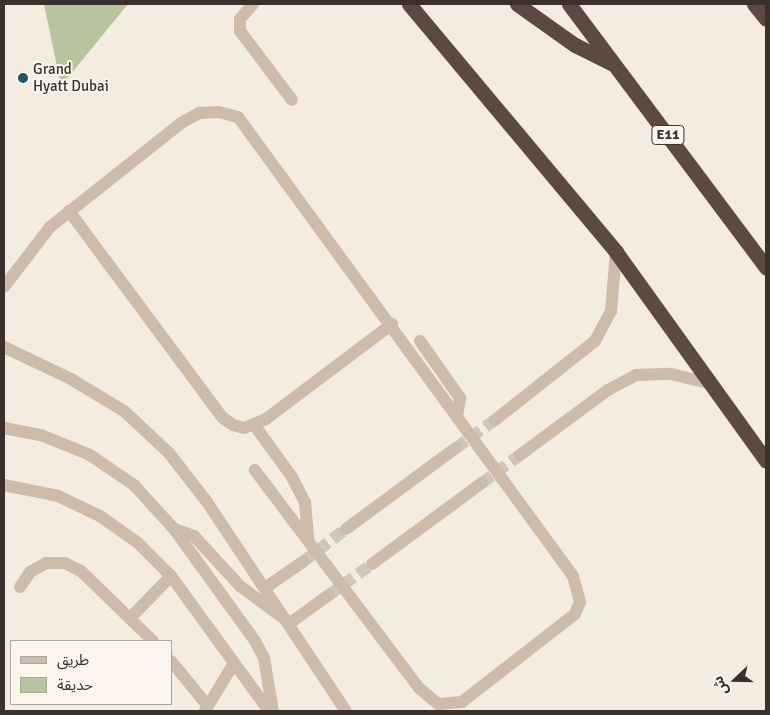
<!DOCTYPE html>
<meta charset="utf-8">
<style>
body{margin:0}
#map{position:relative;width:770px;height:715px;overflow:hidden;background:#f4ebe1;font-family:Signika,"Noto Sans Arabic",sans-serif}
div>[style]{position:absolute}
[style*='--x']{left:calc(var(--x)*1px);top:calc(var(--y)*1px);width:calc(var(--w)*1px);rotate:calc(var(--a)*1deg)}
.green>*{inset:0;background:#b8c4a0}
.minor-tunnel>*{height:12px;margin-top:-6px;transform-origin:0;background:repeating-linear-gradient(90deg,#cfc6bd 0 12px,transparent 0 18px)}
.minor>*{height:12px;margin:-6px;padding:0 6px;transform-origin:6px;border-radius:6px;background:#cdbbac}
.highway>*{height:15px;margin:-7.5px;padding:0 7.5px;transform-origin:7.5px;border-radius:7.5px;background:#5c4a42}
.dots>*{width:14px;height:14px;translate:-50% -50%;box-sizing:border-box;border:2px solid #fbf5ee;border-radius:50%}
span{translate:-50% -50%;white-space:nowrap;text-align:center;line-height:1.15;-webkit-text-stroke:4px #fbf5ee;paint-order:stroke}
.shield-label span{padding:1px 4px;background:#fbf5ee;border:1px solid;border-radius:4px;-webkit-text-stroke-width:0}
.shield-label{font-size:14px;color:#3b302b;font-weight:700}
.poi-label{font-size:15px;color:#3b302b}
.left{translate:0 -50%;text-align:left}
.frame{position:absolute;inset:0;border:5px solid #3b302b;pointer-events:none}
.legend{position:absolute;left:10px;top:640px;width:162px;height:65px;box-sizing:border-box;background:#fbf5ee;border:1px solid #aea6a0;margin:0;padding:6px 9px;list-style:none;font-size:15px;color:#3b302b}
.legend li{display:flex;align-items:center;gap:10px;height:25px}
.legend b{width:25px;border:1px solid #aea6a0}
.north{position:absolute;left:710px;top:655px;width:50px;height:50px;-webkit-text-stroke:4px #fbf5ee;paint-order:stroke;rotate:249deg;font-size:14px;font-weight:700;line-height:20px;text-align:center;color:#3b302b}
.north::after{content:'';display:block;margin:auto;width:18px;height:22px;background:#3b302b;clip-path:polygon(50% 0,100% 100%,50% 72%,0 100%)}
</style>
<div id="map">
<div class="green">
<i style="clip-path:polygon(44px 4px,128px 4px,61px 86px)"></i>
</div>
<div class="minor-tunnel">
<i style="--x:456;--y:448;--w:48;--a:-35.7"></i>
<i style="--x:482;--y:483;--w:47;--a:-36.4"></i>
<i style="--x:304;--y:561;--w:53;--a:-37.3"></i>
<i style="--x:329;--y:595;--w:53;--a:-35.8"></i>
</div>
<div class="minor">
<i style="--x:253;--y:4;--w:20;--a:131"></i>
<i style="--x:240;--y:19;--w:12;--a:90"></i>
<i style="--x:240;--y:31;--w:86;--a:53"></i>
<i style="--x:69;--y:211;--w:258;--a:53.4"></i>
<i style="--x:223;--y:418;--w:12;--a:35"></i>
<i style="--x:233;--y:425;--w:11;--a:15"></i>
<i style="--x:244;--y:428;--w:24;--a:-22"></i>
<i style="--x:266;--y:419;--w:158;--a:-37"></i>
<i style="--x:4;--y:287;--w:76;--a:-52.5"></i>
<i style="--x:50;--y:227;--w:167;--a:-38.4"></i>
<i style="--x:181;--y:123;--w:21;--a:-29"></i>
<i style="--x:199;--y:113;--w:20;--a:-3"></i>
<i style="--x:219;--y:112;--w:20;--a:15"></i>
<i style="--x:238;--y:117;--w:568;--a:53.88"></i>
<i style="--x:573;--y:576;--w:27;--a:75"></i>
<i style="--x:580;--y:602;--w:13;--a:113"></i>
<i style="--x:575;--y:614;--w:143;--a:142.1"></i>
<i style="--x:462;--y:702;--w:24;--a:175"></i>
<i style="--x:438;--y:704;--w:25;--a:-140"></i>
<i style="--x:419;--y:688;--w:273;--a:-127"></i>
<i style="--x:420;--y:341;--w:70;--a:54.9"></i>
<i style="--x:460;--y:398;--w:20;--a:99"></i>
<i style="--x:4;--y:347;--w:74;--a:25.5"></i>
<i style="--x:71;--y:379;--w:62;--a:31.1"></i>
<i style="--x:124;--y:411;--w:62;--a:43"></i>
<i style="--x:169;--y:453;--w:62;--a:52.2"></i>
<i style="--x:207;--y:502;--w:251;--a:56.4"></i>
<i style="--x:495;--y:420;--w:127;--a:-38.3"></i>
<i style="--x:595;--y:341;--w:34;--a:-62"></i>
<i style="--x:611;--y:311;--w:59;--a:-85.2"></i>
<i style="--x:255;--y:426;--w:63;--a:54"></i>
<i style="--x:292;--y:477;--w:28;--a:63"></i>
<i style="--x:305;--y:502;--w:37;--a:85"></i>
<i style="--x:4;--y:428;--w:38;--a:11"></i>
<i style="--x:41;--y:435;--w:53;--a:22.2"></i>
<i style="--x:90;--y:455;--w:53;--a:34.3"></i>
<i style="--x:134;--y:485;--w:59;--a:47.7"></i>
<i style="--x:174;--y:529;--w:138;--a:54.1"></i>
<i style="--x:255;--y:641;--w:19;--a:62"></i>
<i style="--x:264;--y:658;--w:54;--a:80.4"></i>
<i style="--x:520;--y:455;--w:109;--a:-36.5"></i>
<i style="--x:608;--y:390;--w:32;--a:-28"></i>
<i style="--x:636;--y:375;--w:35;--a:-2"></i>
<i style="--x:671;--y:374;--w:42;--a:13.7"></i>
<i style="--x:4;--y:485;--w:55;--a:11.5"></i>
<i style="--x:58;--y:496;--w:47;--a:25.5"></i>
<i style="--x:100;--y:516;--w:47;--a:35.4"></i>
<i style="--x:138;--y:543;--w:47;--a:45"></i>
<i style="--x:171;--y:576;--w:167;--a:54"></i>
<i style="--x:174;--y:529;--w:21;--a:19"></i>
<i style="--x:194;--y:536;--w:68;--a:47.4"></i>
<i style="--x:240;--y:586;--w:62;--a:36.5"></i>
<i style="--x:290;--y:623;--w:48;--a:-35.7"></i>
<i style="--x:346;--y:529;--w:137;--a:-36.4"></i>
<i style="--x:372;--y:564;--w:137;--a:-36.4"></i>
<i style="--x:20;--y:587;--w:18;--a:-56"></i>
<i style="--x:30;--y:572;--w:18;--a:-29"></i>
<i style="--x:46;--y:563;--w:19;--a:0"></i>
<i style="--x:65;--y:563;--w:18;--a:27"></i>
<i style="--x:81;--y:571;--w:100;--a:44.2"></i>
<i style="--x:265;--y:588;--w:47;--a:-34.7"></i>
<i style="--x:131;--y:617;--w:57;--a:-45.7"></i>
<i style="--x:171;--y:661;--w:58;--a:50.6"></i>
<i style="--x:205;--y:711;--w:56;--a:-58.9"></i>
</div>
<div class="highway">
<i style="--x:409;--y:4;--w:323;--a:50.1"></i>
<i style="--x:616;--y:252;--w:257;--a:54.3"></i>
<i style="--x:517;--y:4;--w:71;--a:35.3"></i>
<i style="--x:575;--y:45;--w:42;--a:26.6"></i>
<i style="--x:569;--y:4;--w:329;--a:53.2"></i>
<i style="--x:754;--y:4;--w:19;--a:51"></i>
</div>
<div class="dots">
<i style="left:23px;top:78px;background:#1f5a5e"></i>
</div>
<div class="shield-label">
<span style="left:668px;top:135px">E11</span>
</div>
<div class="poi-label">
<span class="left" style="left:33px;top:78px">Grand<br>Hyatt Dubai</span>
</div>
<div class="frame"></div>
<ul class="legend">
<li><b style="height:6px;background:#cdbbac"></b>طريق</li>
<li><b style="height:14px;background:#b8c4a0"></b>حديقة</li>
</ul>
<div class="north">ش</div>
</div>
